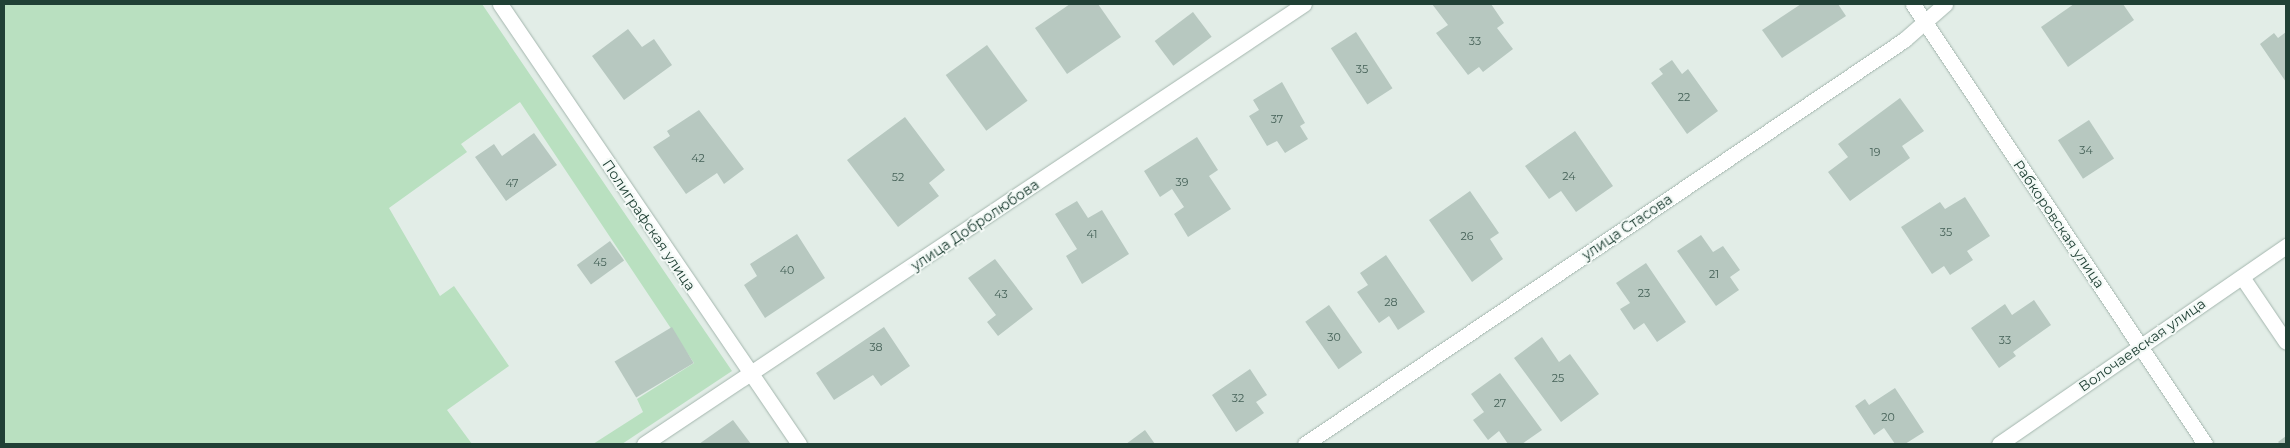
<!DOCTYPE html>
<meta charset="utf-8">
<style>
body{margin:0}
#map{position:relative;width:2290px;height:448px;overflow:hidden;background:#e2ede7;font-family:Montserrat,sans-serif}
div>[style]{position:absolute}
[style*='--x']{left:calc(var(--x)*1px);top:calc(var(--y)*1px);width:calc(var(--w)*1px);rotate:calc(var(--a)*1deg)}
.green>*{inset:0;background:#b9e0c0}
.building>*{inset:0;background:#b7c8c0;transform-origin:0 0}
.roads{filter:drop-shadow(0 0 1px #a4b6ae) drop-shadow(0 0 1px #a4b6ae)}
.minor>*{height:15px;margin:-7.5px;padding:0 7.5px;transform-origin:7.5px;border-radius:7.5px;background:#fff}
span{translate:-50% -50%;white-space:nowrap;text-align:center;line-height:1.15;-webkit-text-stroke:4px #f3f9f6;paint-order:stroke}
.number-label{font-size:11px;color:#466258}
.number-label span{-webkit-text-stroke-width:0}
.street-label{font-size:14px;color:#204035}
.frame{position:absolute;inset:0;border:5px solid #204035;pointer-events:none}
</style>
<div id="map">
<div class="green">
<i style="clip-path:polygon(4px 4px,482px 4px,732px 371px,622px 444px,593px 444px,643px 412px,637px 399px,694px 363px,520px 102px,461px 144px,467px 152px,389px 208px,440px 296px,454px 286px,509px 366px,447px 410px,472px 444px,4px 444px)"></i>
</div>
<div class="building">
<i style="clip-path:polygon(1070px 4px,1098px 4px,1121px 37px,1067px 74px,1035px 28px)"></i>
<i style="clip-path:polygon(1432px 4px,1491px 4px,1504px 23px,1497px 28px,1513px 49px,1483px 72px,1479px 67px,1468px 75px,1436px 33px,1448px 25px)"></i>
<i style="clip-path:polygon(1801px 4px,1838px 4px,1846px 16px,1782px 58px,1762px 30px)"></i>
<i style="clip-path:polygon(2074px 4px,2123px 4px,2134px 20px,2068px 67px,2041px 27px)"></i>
<i style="left:1193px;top:12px;width:31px;height:48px;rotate:53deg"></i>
<i style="clip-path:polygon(628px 29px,642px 47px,654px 39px,672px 65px,624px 100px,592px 56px)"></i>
<i style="left:1356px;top:32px;width:67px;height:30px;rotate:57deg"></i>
<i style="clip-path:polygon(2286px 32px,2286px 82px,2260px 44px,2274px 33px,2278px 38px)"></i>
<i style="left:987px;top:45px;width:69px;height:51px;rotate:54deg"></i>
<i style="clip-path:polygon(1672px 60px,1682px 74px,1688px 69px,1718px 111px,1687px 134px,1651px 83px,1663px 74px,1659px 69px)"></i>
<i style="clip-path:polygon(1282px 82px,1305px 123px,1300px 126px,1308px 139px,1285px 153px,1277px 141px,1267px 146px,1249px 116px,1259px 110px,1253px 100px)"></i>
<i style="clip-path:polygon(1900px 98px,1924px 131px,1902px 146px,1910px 158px,1850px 201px,1828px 172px,1848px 157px,1838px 144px)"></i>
<i style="clip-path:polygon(699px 110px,744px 169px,724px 184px,717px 173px,686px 194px,653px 147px,670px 136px,667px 131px)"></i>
<i style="clip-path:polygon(905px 117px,945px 170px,929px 183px,939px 196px,898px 227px,847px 160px)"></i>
<i style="left:2089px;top:120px;width:46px;height:37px;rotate:57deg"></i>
<i style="clip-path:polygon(1575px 131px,1613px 186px,1576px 212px,1561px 191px,1549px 199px,1525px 166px)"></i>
<i style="clip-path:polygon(534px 133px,557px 165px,506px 201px,475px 157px,494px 144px,502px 156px)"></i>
<i style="clip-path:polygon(1197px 137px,1218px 170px,1209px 176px,1231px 209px,1188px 237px,1174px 214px,1184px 207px,1172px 189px,1160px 197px,1144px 171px)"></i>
<i style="clip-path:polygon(1470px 191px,1499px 233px,1490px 239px,1503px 259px,1472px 282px,1429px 220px)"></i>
<i style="clip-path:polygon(1965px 197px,1990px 236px,1967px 251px,1973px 260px,1950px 275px,1944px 266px,1932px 274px,1901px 227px,1940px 202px,1945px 209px)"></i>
<i style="clip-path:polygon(1077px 201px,1088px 218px,1102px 210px,1129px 254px,1082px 284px,1066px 256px,1077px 249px,1055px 214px)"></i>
<i style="clip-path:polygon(797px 234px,825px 278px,765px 318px,744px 285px,757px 276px,750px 264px)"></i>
<i style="clip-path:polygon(1701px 235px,1713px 252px,1723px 246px,1740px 270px,1730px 277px,1739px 290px,1716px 306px,1677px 251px)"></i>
<i style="left:610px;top:241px;width:24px;height:41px;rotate:54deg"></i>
<i style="clip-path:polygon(1386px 255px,1425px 312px,1398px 330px,1389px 316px,1379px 323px,1357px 292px,1368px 285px,1360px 273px)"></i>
<i style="clip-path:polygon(995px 259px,1033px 309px,998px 336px,987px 322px,996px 315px,968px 278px)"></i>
<i style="clip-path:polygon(1646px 263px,1686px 322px,1657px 342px,1644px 323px,1634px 330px,1620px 309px,1630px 303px,1616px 283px)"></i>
<i style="clip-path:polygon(2034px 300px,2051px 325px,2013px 352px,2016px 356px,1999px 368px,1971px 328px,2005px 304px,2012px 315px)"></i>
<i style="left:1329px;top:305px;width:58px;height:29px;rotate:55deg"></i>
<i style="left:672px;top:327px;width:42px;height:67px;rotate:59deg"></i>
<i style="clip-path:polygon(884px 327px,910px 366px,881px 386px,873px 375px,834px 400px,816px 373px)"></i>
<i style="clip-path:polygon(1542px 337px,1559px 362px,1570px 354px,1599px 394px,1561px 422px,1514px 358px)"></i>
<i style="clip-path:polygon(1250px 369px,1267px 395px,1256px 402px,1264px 413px,1236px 432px,1212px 395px)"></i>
<i style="clip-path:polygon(1500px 373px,1542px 430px,1522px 444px,1508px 444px,1499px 431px,1488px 440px,1473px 420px,1484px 412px,1471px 394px)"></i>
<i style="clip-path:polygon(1895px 388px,1924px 432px,1905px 444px,1895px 444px,1884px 428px,1874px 435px,1855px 406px,1865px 399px,1869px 405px)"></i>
<i style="clip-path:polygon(733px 420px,751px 444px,699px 444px)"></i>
<i style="clip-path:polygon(1145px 430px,1155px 444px,1126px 444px)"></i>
<i style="clip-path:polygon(2286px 436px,2286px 444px,2280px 444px,2278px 442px)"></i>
</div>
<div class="roads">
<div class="minor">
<i style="--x:500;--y:4;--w:532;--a:55.8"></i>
<i style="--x:1913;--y:4;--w:528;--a:56.43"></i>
<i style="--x:2242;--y:277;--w:78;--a:55.9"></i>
<i style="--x:644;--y:444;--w:793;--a:-33.69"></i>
<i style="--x:1305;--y:444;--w:723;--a:-34"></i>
<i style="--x:1904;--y:40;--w:55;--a:-41.3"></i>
<i style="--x:1999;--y:444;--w:349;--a:-34.6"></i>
</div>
</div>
<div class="number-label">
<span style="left:1475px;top:41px">33</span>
<span style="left:1362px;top:69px">35</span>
<span style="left:1684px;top:97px">22</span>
<span style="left:1277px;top:119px">37</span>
<span style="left:2086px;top:150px">34</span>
<span style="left:1875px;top:152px">19</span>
<span style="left:698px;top:158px">42</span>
<span style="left:1569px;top:176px">24</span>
<span style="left:898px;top:177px">52</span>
<span style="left:1182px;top:182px">39</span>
<span style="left:512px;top:183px">47</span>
<span style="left:1946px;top:232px">35</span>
<span style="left:1092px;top:234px">41</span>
<span style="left:1467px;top:236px">26</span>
<span style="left:600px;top:262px">45</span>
<span style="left:787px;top:270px">40</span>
<span style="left:1714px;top:274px">21</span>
<span style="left:1644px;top:293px">23</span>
<span style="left:1001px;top:294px">43</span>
<span style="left:1391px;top:302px">28</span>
<span style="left:1334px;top:337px">30</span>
<span style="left:2005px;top:340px">33</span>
<span style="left:876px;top:347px">38</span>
<span style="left:1558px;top:378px">25</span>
<span style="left:1238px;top:398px">32</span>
<span style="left:1500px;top:403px">27</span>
<span style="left:1888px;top:417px">20</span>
</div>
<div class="street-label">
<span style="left:2059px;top:224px;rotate:56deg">Рабкоровская улица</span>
<span style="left:649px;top:225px;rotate:56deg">Полиграфская улица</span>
<span style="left:975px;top:225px;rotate:-34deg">улица Добролюбова</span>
<span style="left:1627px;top:227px;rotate:-34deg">улица Стасова</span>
<span style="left:2142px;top:345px;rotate:-35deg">Волочаевская улица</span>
</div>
<div class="frame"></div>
</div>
